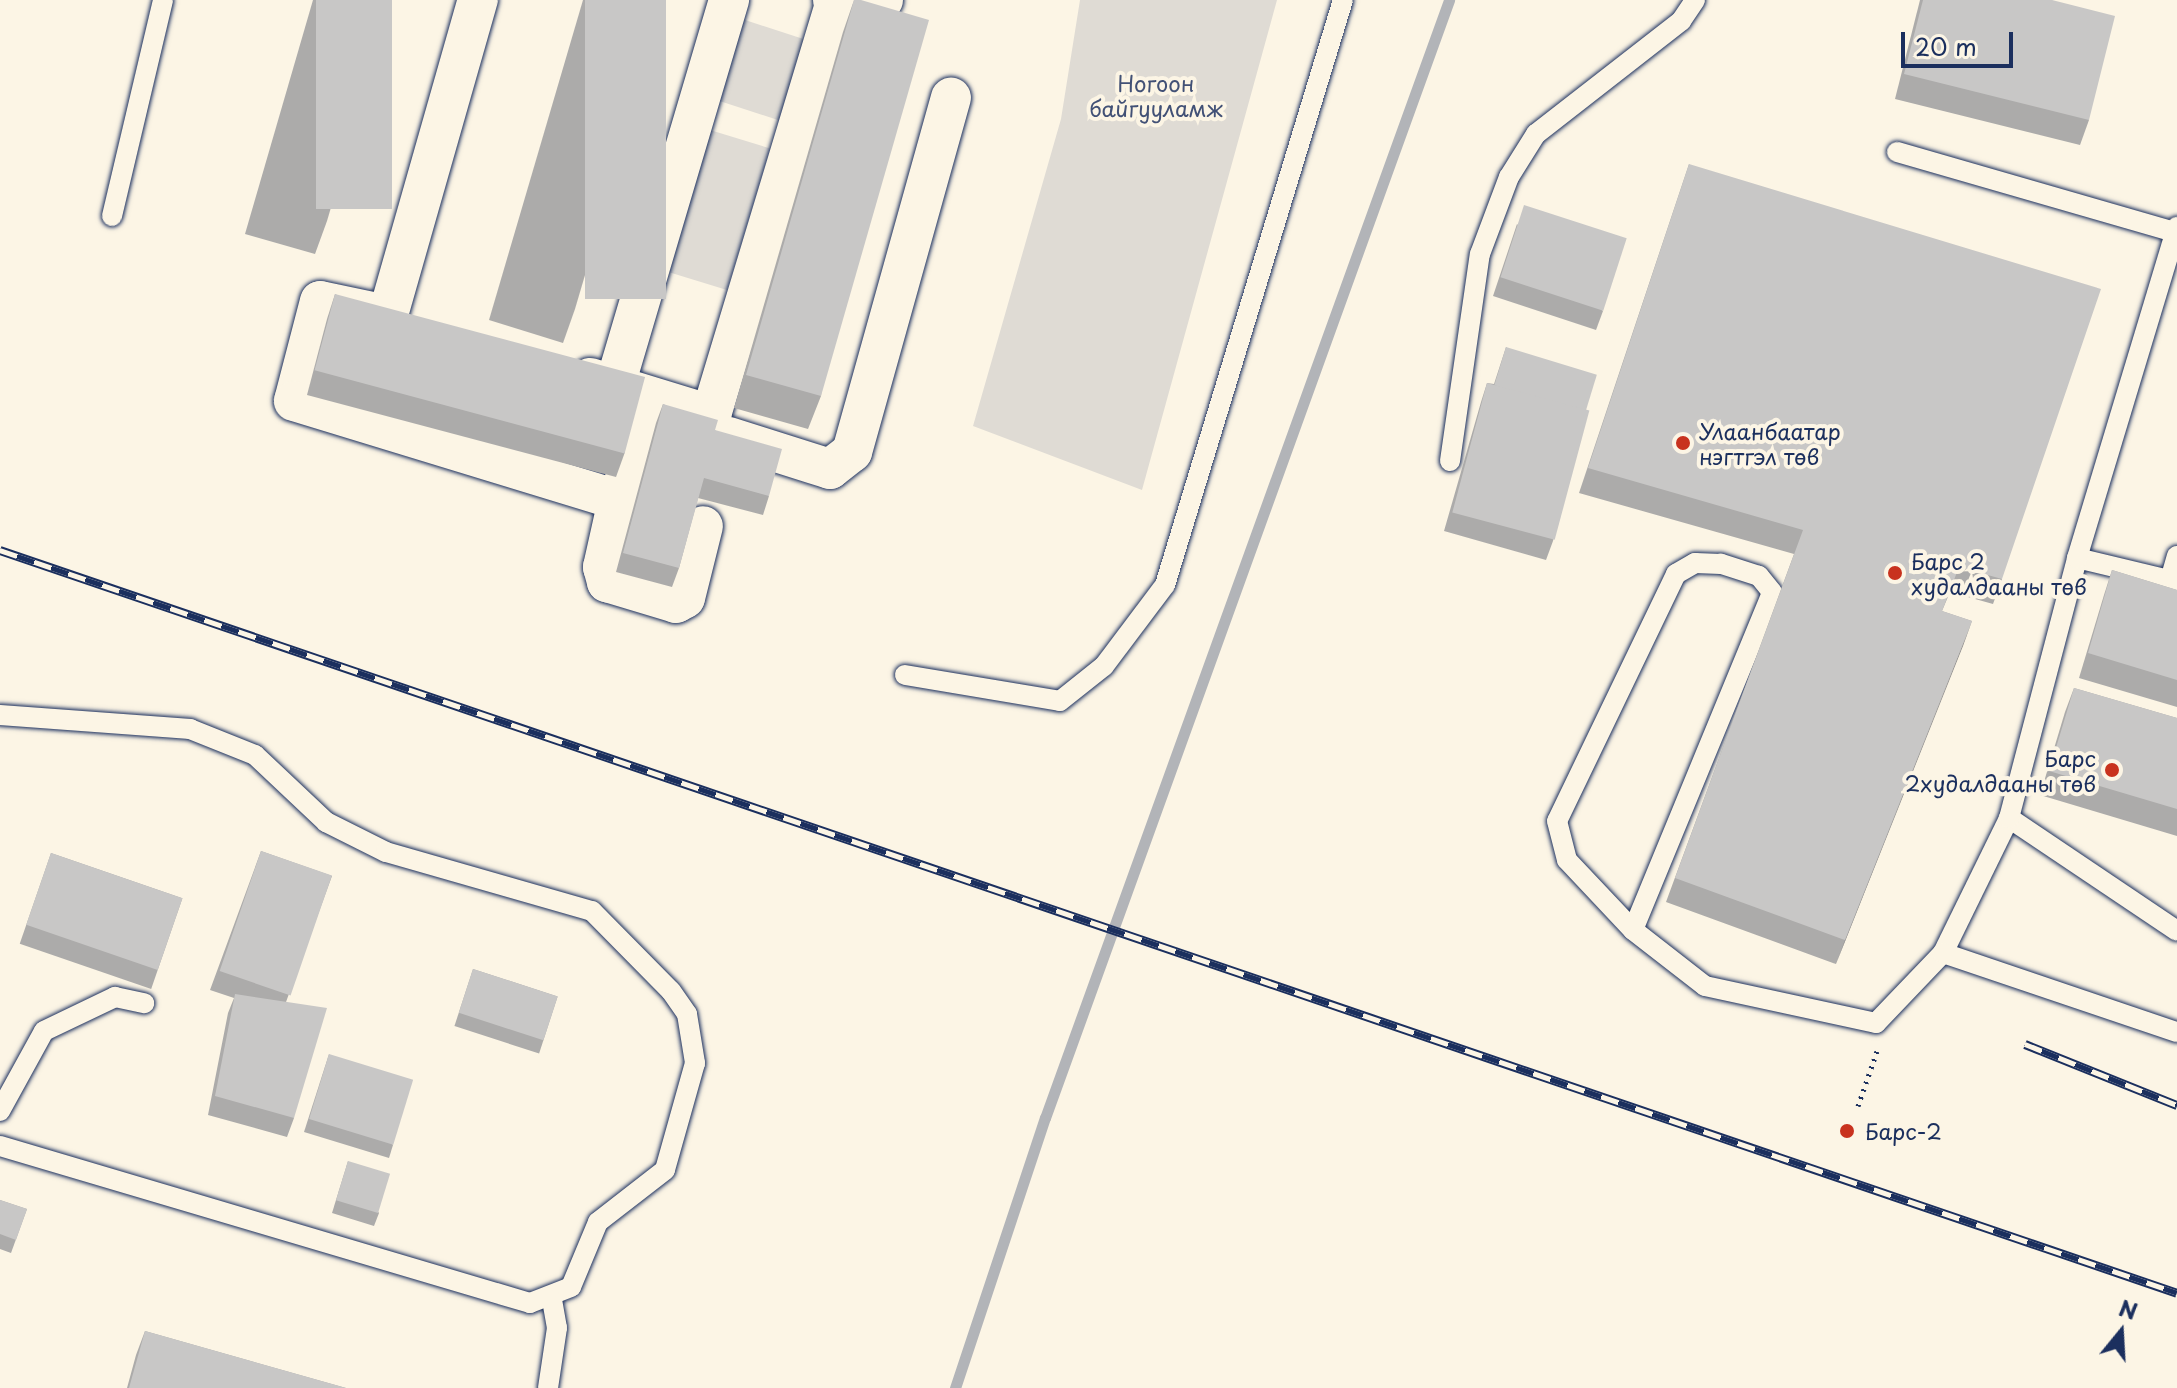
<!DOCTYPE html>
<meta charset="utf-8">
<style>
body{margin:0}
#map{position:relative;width:2177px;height:1388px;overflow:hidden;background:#fcf5e5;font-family:"Playpen Sans",sans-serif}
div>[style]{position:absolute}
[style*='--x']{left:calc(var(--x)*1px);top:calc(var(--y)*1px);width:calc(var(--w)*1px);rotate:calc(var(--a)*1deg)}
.green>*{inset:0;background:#dfdbd4;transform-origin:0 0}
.stream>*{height:11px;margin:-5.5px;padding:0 5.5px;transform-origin:5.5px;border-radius:5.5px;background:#b2b4b8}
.path>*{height:5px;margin-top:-2.5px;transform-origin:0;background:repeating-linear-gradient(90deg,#1b2f5e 0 2px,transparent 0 8px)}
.roads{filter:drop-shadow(0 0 2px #1b2f5e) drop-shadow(0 0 2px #1b2f5e)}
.service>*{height:20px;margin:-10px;padding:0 10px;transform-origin:10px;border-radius:10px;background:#fcf5e5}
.minor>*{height:40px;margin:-20px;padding:0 20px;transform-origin:20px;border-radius:20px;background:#fcf5e5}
.rail>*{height:9px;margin-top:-4.5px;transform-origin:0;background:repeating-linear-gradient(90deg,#fcf5e5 0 18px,#1b2f5e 0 36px);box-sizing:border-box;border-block:2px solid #1b2f5e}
.wall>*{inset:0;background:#acabaa;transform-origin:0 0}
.shaded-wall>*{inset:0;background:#8c8b8b}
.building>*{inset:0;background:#c8c7c6;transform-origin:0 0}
.dots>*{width:22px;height:22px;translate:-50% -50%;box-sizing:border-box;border:4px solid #fcf5e5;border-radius:50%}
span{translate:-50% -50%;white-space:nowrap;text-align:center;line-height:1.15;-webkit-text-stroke:8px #fcf5e5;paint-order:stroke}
.park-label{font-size:22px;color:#425176}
.poi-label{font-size:22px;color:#1b2f5e}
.left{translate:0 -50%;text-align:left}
.right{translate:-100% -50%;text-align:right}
.north{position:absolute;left:2081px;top:1292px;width:80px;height:80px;-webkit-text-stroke:6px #fcf5e5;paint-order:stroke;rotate:18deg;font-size:22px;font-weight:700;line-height:32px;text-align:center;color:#1b2f5e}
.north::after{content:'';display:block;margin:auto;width:28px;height:36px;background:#1b2f5e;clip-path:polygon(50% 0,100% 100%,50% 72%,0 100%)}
.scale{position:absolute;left:1901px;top:32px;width:112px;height:36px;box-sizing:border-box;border:4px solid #1b2f5e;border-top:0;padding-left:10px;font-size:24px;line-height:28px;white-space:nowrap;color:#1b2f5e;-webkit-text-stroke:6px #fcf5e5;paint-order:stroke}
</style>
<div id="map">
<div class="green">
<i style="clip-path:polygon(1080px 0,1277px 0,1142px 490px,973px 426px,1061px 119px)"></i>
<i style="left:742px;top:19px;width:67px;height:85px;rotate:18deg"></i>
<i style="left:710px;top:130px;width:63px;height:148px;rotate:17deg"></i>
</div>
<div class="stream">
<i style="--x:955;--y:1388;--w:285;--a:-71.6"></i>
<i style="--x:1045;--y:1118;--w:1189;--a:-70.13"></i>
</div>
<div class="path">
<i style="--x:1858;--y:1106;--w:58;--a:-70.9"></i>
</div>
<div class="roads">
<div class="service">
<i style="--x:1897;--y:152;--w:291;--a:16.1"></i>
<i style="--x:112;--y:216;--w:222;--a:-76.7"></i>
<i style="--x:1450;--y:461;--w:209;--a:-81.8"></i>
<i style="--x:1480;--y:254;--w:82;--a:-69.4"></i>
<i style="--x:1509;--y:177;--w:51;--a:-57.9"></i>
<i style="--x:1536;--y:134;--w:184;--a:-37.9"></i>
<i style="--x:1681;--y:21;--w:25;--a:-56"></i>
<i style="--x:2077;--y:558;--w:103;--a:13.5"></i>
<i style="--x:2170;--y:580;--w:25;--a:-74"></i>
<i style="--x:905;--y:675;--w:157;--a:9.5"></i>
<i style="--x:1060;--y:701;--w:56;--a:-38.5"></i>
<i style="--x:1104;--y:666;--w:101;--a:-53"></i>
<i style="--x:1165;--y:585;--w:611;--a:-73.08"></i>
<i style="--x:0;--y:715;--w:191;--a:4.2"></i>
<i style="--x:190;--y:729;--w:70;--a:21.8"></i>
<i style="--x:255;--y:755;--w:98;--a:43.3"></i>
<i style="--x:326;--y:822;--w:67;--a:26.6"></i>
<i style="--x:386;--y:852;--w:214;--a:16"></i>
<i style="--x:592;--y:911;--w:112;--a:45.4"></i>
<i style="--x:671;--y:991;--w:28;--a:55"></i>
<i style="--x:687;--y:1014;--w:50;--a:80.7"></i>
<i style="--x:695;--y:1063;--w:111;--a:105.7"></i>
<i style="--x:665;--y:1170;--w:85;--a:142.2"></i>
<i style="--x:598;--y:1222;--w:70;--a:112.6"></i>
<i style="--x:571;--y:1287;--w:44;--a:158.7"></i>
<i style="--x:530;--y:1303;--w:553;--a:-163.5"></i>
<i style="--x:2009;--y:818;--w:202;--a:33.9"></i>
<i style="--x:1633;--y:930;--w:365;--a:-67.6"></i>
<i style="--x:1772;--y:592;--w:21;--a:-129"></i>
<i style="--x:1759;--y:576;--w:40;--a:-162"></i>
<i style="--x:1721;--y:564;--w:26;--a:-178"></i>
<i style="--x:1695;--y:563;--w:22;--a:150"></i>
<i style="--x:1676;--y:574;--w:274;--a:115.7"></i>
<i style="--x:1557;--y:821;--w:40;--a:75.6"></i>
<i style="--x:1567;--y:860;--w:96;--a:46.7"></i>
<i style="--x:1633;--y:930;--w:91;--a:37.9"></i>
<i style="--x:1705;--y:986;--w:175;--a:12.2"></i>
<i style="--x:1876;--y:1023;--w:97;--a:-46.3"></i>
<i style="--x:1943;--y:953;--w:150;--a:-63.9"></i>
<i style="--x:2009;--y:818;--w:269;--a:-75.3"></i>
<i style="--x:2077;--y:558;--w:346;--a:-73.2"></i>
<i style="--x:1943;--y:953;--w:247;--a:18.7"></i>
<i style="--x:0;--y:1111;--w:91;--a:-61.2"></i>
<i style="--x:44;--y:1031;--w:79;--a:-25.6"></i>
<i style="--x:115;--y:997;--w:30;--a:12"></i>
<i style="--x:548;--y:1388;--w:61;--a:-81.5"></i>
<i style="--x:557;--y:1328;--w:28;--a:-100"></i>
</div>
<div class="minor">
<i style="--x:833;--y:0;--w:50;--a:0"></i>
<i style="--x:387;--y:315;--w:68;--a:-168.2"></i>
<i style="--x:320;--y:301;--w:103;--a:104.6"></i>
<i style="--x:294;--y:401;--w:339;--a:17"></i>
<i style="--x:618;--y:500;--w:69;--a:102.6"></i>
<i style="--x:603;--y:567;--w:16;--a:75"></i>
<i style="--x:607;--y:582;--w:72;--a:16.9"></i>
<i style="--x:676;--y:603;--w:10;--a:-29"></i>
<i style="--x:685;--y:598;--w:74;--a:-76"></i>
<i style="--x:388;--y:315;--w:328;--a:-74.1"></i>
<i style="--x:590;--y:378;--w:127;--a:17"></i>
<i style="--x:711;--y:415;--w:432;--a:-73.2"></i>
<i style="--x:615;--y:385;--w:402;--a:-73.5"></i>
<i style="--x:729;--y:437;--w:106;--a:17.6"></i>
<i style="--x:830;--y:469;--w:28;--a:-38"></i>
<i style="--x:852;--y:452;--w:368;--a:-74.4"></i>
<i style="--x:618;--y:500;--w:108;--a:-71.7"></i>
</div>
</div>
<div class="rail">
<i style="--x:0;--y:550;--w:2300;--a:18.84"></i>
<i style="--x:2025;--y:1044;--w:164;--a:21.9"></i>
</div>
<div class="wall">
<i style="clip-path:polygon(313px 0,392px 0,327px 221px,315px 254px,245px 234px)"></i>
<i style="clip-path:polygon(583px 0,666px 0,575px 309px,563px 343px,489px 320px)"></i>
<i style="clip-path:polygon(854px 0,821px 396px,808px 429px,734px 408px,843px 32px)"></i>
<i style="clip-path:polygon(1920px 0,2052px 0,2089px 120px,2080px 145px,1895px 99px)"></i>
<i style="clip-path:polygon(1689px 164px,2002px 579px,1993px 604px,1950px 592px,1942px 611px,1972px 621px,1836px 964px,1666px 902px,1794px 554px,1579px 493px)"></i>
<i style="clip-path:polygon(1517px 224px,1603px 311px,1596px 330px,1493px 296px)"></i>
<i style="clip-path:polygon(335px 294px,625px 452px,616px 477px,307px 395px,327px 319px)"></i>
<i style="clip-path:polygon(1506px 347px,1586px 410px,1553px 541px,1546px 560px,1444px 531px,1481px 402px,1487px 383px,1494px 384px)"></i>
<i style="clip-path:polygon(663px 404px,715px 430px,769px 496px,763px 515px,698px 498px,679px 568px,672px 587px,616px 572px,656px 423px)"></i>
<i style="clip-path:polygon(2112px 570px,2177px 590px,2177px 707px,2079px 678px,2104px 595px)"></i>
<i style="clip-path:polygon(2074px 688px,2177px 718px,2177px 836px,2040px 795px,2065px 712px)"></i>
<i style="clip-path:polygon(261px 851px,332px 876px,286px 1002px,294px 1118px,287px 1137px,208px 1115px,228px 1013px,234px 998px,210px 990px)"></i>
<i style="left:51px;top:853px;width:139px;height:96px;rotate:19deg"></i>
<i style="left:473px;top:969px;width:89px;height:60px;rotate:18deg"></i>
<i style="clip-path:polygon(329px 1054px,393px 1145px,389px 1158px,304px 1132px)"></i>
<i style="clip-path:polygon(348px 1161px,379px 1213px,374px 1226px,332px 1213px)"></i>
<i style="clip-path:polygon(0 1200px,27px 1209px,11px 1253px,0 1249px)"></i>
<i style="clip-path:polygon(145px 1331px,346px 1388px,127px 1388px,136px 1355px)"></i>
</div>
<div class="shaded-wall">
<i style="clip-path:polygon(1972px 621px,1963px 646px,1836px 964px,1845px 940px)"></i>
</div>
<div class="building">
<i style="left:316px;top:0;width:76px;height:209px"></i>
<i style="left:585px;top:0;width:81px;height:299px"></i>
<i style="clip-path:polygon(854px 0,861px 0,929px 20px,821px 396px,746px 375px)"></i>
<i style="clip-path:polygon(1923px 0,2052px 0,2115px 16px,2089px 120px,1904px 74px)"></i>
<i style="clip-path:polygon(1689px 164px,2101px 289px,2002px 579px,1959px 567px,1942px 611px,1972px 621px,1845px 940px,1675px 878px,1803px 530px,1588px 468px)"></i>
<i style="left:1524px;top:205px;width:108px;height:76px;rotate:18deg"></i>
<i style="left:335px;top:294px;width:321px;height:79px;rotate:15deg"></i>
<i style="left:1506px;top:347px;width:95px;height:40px;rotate:17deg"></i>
<i style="left:1487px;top:383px;width:106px;height:134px;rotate:15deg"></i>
<i style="clip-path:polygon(663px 404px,718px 420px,715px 430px,782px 449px,769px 496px,704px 478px,679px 568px,623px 553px)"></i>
<i style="clip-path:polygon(2112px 570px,2177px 590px,2177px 680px,2088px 653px)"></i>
<i style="clip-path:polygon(2074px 688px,2177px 718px,2177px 809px,2049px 771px)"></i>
<i style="left:261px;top:851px;width:75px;height:127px;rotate:19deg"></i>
<i style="left:51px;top:853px;width:139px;height:76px;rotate:19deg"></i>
<i style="left:473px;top:969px;width:89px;height:46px;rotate:18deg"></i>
<i style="clip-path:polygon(235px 994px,327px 1008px,294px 1118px,215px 1096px)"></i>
<i style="left:329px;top:1054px;width:88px;height:68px;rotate:17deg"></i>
<i style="left:348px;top:1161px;width:44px;height:41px;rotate:17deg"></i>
<i style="clip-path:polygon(0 1200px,27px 1209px,16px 1240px,0 1234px)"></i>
<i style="clip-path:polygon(145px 1331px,346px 1388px,129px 1388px)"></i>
</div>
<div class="dots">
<i style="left:1683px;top:443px;background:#c8321e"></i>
<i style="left:1895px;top:573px;background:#c8321e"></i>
<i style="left:2112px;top:770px;background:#c8321e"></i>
<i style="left:1847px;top:1131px;background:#c8321e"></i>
</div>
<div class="park-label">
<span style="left:1156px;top:95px">Ногоон<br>байгууламж</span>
</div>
<div class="poi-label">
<span class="left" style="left:1699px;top:443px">Улаанбаатар<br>нэгтгэл төв</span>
<span class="left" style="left:1911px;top:573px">Барс 2<br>худалдааны төв</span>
<span class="right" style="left:2096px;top:770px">Барс<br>2худалдааны төв</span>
<span class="left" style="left:1865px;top:1131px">Барс-2</span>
</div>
<div class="north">N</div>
<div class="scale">20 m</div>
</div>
